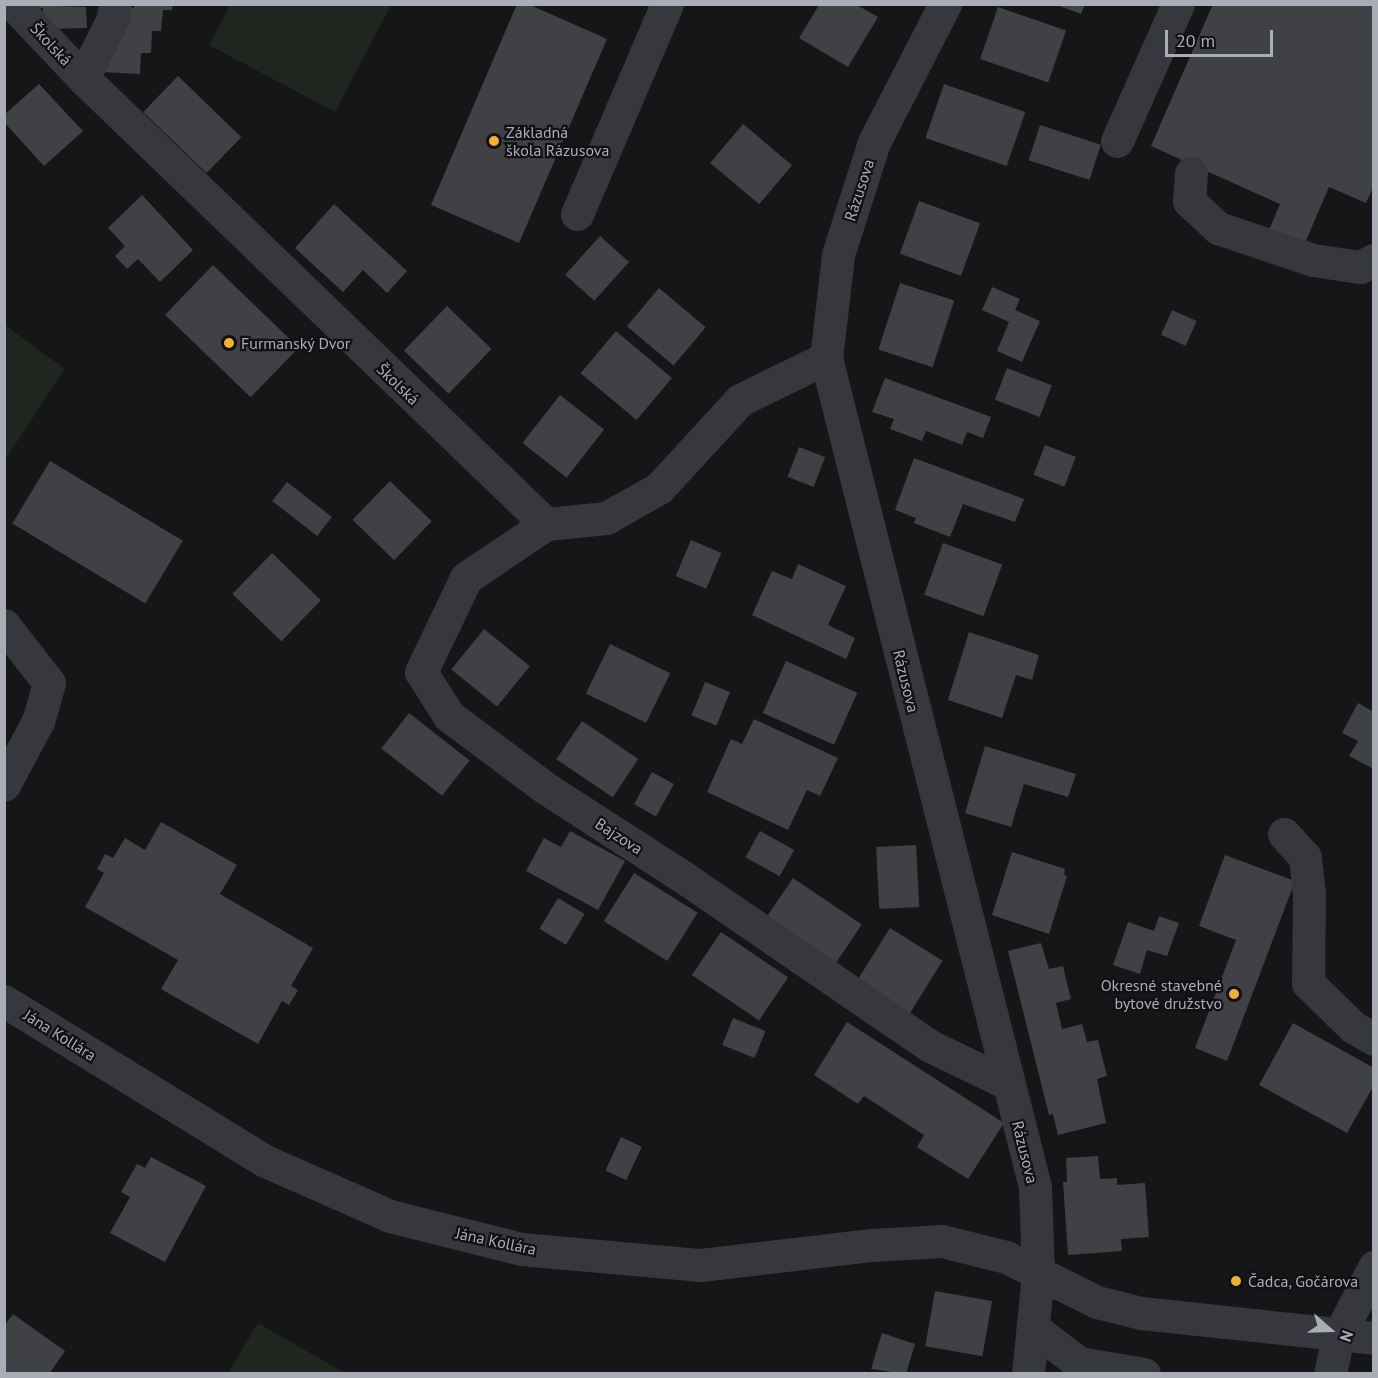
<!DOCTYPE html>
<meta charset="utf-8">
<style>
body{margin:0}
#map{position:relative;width:1378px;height:1378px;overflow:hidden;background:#161618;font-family:"PT Sans",sans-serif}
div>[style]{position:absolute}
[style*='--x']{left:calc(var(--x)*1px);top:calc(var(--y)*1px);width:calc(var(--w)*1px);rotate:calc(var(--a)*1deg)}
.green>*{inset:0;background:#1e261f}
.building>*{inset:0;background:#404145;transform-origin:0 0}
.minor>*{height:33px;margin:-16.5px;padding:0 16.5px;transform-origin:16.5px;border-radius:16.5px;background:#37383d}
.dots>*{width:16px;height:16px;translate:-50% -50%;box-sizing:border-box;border:3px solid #111113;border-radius:50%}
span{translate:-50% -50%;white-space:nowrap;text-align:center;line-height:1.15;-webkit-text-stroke:4.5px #111113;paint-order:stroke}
.street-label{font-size:16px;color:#a8adb8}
.poi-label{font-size:16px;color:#a8adb8}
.left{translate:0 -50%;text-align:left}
.right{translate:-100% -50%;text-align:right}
.frame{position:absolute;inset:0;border:6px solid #a8adb8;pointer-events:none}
.north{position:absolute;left:1300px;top:1300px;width:60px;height:60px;-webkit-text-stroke:4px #111113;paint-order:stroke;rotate:110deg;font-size:16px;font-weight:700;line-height:24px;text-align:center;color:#a8adb8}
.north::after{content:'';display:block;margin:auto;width:21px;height:27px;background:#a8adb8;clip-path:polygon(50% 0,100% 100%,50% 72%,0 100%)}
.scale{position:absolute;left:1165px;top:30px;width:108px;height:27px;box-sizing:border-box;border:3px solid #a8adb8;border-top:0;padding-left:8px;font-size:18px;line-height:21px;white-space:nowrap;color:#a8adb8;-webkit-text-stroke:4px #111113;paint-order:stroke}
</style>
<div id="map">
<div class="green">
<i style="clip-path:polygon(230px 5px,230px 4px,391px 5px,335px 112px,209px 45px)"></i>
<i style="clip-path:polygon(5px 325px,65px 369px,5px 460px)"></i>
<i style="clip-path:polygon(258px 1323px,345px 1373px,228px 1373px)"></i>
</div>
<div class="building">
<i style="clip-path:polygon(134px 4px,173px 4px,172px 10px,163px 10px,161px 31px,152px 31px,151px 53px,141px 53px,140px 74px,101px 72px,124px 7px,134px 8px)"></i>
<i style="clip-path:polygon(517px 4px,528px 4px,607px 39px,519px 243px,431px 205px)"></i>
<i style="clip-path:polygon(1054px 4px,1085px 4px,1081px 14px)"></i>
<i style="clip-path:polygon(1213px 4px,1374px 4px,1374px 185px,1366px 203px,1329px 187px,1304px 245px,1269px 230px,1280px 204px,1151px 146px)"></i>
<i style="clip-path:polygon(31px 5px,86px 7px,87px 28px,44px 29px,43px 8px,31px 8px)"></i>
<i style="clip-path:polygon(819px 5px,857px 5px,878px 17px,848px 67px,799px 38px)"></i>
<i style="left:998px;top:7px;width:72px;height:55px;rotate:19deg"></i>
<i style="left:178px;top:76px;width:88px;height:50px;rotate:44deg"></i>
<i style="clip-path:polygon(39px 84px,83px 131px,44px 166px,4px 122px,4px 115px)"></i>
<i style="left:944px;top:84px;width:86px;height:57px;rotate:19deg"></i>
<i style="left:743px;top:124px;width:64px;height:51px;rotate:40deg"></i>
<i style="left:1040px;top:125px;width:64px;height:37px;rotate:18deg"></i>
<i style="clip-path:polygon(142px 195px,193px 250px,160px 282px,138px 259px,127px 269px,115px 256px,125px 246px,108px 228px)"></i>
<i style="left:919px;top:201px;width:65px;height:56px;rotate:20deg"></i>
<i style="clip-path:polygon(334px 204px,407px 271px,387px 293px,363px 270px,343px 292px,295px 248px)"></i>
<i style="left:600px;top:236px;width:39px;height:52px;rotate:42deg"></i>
<i style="left:213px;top:265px;width:119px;height:69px;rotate:44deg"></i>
<i style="left:900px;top:283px;width:57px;height:70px;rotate:18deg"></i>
<i style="clip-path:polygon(992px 287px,1020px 299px,1015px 310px,1040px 321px,1022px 362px,997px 351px,1009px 322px,982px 310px)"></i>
<i style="left:659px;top:288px;width:61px;height:50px;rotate:40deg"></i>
<i style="left:447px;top:306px;width:62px;height:62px;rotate:44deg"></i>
<i style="left:1172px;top:310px;width:27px;height:27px;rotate:24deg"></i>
<i style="left:616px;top:331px;width:73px;height:55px;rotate:40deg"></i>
<i style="left:1007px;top:368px;width:48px;height:34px;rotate:21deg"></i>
<i style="clip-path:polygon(885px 378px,991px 417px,983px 438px,967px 432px,962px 445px,926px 431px,922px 441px,890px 429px,894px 419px,872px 412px)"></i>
<i style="left:560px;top:395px;width:56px;height:61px;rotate:38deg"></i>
<i style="left:1045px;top:445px;width:33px;height:32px;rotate:21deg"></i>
<i style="left:799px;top:447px;width:28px;height:32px;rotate:21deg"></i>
<i style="clip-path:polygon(914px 458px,1024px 499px,1015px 522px,963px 504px,950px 537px,914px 523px,916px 518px,895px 510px)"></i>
<i style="left:50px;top:461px;width:155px;height:73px;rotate:31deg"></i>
<i style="left:390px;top:481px;width:58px;height:54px;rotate:44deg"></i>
<i style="left:287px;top:482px;width:57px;height:24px;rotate:38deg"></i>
<i style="left:691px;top:540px;width:33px;height:39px;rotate:23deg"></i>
<i style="left:943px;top:543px;width:63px;height:55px;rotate:20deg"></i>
<i style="left:272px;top:553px;width:68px;height:57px;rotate:44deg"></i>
<i style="clip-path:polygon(798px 564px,846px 586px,828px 625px,855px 638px,846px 659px,752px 615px,772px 571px,792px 579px)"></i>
<i style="left:484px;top:629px;width:59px;height:52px;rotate:39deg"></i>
<i style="clip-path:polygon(969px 632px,1039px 655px,1032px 680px,1016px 675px,1002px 718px,948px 700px)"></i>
<i style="left:610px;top:644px;width:67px;height:55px;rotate:26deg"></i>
<i style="left:786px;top:661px;width:78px;height:57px;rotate:24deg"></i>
<i style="left:705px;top:682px;width:27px;height:36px;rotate:22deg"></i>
<i style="clip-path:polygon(1358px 703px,1374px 712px,1374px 769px,1349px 756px,1358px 741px,1342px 733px)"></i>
<i style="left:409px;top:713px;width:77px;height:45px;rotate:38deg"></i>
<i style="clip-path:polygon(754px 719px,838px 758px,820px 796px,807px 790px,788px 830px,707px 792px,731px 739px,742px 744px)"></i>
<i style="left:582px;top:721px;width:68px;height:46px;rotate:34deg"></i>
<i style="clip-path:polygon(985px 746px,1076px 774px,1068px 797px,1024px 784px,1011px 827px,965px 813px)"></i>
<i style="left:652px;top:772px;width:25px;height:37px;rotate:29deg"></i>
<i style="clip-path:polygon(161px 822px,237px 865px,220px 894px,313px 948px,291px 986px,298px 990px,289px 1005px,282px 1001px,258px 1044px,161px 989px,178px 960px,85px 907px,104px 873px,97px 869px,105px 854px,113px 858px,125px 838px,145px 850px)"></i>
<i style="clip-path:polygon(570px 831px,625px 861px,598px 910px,526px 871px,544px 838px,561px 847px)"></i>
<i style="left:760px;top:831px;width:39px;height:30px;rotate:29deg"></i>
<i style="left:916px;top:845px;width:62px;height:40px;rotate:87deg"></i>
<i style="clip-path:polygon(1012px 852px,1065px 869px,1064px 875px,1067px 876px,1049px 934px,992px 915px)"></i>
<i style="clip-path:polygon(1225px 855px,1295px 881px,1227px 1061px,1195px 1048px,1236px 940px,1199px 926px)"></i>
<i style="left:634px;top:873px;width:75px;height:57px;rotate:32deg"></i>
<i style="left:793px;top:878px;width:83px;height:48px;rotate:34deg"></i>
<i style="left:558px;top:898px;width:31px;height:36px;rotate:31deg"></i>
<i style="clip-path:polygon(1159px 916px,1179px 923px,1167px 956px,1147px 950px,1140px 974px,1113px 965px,1128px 922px,1154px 931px)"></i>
<i style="left:890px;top:928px;width:62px;height:62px;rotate:32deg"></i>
<i style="left:721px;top:932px;width:81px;height:52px;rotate:34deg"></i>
<i style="clip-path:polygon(1041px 943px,1049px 969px,1063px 966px,1071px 999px,1056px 1003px,1062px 1029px,1082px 1024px,1087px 1042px,1098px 1040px,1107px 1076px,1097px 1079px,1106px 1123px,1058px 1135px,1053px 1114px,1049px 1115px,1008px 951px)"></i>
<i style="left:733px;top:1018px;width:35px;height:29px;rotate:22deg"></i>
<i style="clip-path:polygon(847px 1022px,1004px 1123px,968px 1179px,917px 1147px,924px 1135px,864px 1096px,858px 1104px,814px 1075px)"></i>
<i style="clip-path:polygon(1293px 1023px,1374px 1068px,1374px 1085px,1347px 1133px,1259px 1085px)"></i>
<i style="left:621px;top:1137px;width:23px;height:37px;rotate:25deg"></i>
<i style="clip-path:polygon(1098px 1156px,1100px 1179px,1117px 1178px,1117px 1185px,1145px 1183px,1149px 1237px,1121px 1239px,1122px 1251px,1068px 1255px,1063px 1182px,1067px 1182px,1066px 1158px)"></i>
<i style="clip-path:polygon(151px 1157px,206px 1186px,165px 1262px,110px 1233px,130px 1197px,121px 1192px,137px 1164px,145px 1168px)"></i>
<i style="left:935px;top:1291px;width:58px;height:56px;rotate:10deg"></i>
<i style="clip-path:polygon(13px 1314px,65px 1351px,49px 1374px,4px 1374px,4px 1326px)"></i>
<i style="clip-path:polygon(882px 1333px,915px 1344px,906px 1374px,871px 1369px)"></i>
</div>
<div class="minor">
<i style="--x:13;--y:4;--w:102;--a:46.6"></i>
<i style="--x:83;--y:78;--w:643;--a:43.93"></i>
<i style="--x:945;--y:4;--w:155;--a:117.2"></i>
<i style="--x:874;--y:142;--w:119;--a:107.7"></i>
<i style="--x:838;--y:255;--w:104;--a:96.6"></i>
<i style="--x:826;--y:358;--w:855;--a:75.85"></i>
<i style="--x:1035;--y:1187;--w:87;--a:88"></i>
<i style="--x:1038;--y:1274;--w:100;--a:95.7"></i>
<i style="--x:83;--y:78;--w:67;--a:-63.4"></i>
<i style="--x:113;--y:18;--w:14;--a:-82"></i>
<i style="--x:1117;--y:141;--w:150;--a:-66"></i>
<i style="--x:1191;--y:173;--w:28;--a:94"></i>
<i style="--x:1189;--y:201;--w:40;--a:43"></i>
<i style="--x:1218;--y:228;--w:100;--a:18.6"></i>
<i style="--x:1313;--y:260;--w:48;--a:8.5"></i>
<i style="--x:1360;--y:267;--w:16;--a:-27"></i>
<i style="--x:577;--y:214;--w:228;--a:-66.8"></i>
<i style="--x:826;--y:358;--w:96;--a:154"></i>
<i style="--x:740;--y:400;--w:120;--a:132.6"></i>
<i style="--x:659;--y:488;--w:61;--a:150.5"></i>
<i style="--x:606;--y:518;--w:60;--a:174.3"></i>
<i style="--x:546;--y:524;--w:97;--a:146"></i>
<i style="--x:466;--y:578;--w:104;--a:115.6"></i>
<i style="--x:421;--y:672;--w:52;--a:57.5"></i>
<i style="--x:449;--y:716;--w:122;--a:36.7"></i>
<i style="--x:547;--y:789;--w:166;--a:32.9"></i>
<i style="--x:686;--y:879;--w:296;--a:34.4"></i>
<i style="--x:930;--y:1046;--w:85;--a:25.7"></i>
<i style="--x:4;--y:625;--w:73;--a:52.2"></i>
<i style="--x:49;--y:683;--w:40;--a:106"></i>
<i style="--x:38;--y:721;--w:72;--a:118"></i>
<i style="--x:1284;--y:834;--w:31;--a:48"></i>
<i style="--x:1305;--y:857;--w:36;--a:84"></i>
<i style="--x:1309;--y:893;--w:90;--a:90.6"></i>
<i style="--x:1308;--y:983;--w:63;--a:44.4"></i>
<i style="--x:1353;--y:1027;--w:24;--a:30"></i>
<i style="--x:4;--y:1001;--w:306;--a:31.5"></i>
<i style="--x:265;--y:1161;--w:137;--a:23.7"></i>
<i style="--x:390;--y:1216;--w:135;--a:14.1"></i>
<i style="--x:521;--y:1249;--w:181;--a:5.1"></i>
<i style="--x:701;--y:1265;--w:172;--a:-6.7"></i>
<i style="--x:872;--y:1245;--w:70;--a:-3.3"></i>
<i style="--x:942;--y:1241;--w:66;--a:14"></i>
<i style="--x:1006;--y:1257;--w:102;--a:26.3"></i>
<i style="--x:1097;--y:1302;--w:45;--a:14"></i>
<i style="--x:1141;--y:1313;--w:234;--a:6.1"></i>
<i style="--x:1033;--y:1328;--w:58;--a:37.3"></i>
<i style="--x:1079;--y:1363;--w:66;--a:9.6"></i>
<i style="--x:1330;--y:1374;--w:38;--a:-78"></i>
<i style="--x:1338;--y:1337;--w:79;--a:-62.8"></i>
</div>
<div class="dots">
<i style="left:494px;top:141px;background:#f2b134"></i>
<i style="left:229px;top:343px;background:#f2b134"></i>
<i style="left:1234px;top:994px;background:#f2b134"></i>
<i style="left:1236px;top:1281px;background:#f2b134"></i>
</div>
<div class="street-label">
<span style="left:51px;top:44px;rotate:47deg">Školská</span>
<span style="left:859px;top:190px;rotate:-72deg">Rázusova</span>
<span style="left:398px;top:384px;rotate:44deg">Školská</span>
<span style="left:906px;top:681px;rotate:76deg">Rázusova</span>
<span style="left:619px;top:836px;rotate:33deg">Bajzova</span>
<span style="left:60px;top:1035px;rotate:32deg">Jána Kollára</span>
<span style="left:1025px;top:1152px;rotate:76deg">Rázusova</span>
<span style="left:496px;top:1241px;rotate:12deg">Jána Kollára</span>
</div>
<div class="poi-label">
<span class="left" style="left:506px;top:141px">Základná<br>škola Rázusova</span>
<span class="left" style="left:241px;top:343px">Furmanský Dvor</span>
<span class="right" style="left:1222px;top:994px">Okresné stavebné<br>bytové družstvo</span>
<span class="left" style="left:1248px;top:1281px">Čadca, Gočárova</span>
</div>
<div class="frame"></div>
<div class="north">N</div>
<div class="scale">20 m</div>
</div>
